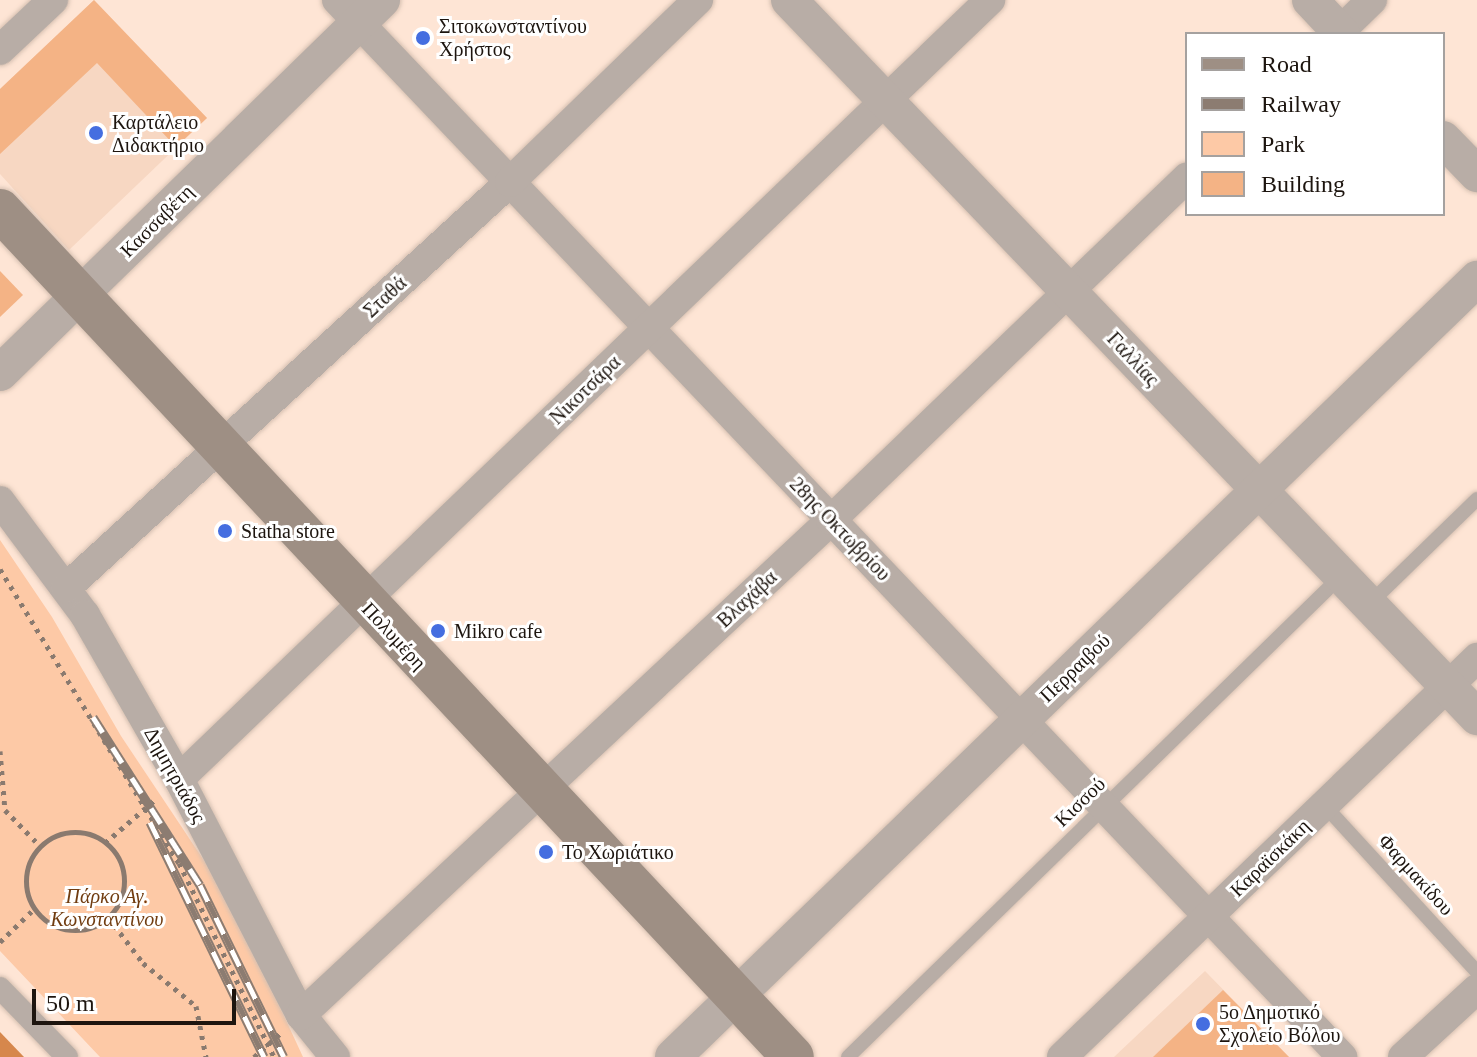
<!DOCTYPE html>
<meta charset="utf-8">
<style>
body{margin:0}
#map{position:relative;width:1477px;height:1057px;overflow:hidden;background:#fee5d5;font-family:Georgia,serif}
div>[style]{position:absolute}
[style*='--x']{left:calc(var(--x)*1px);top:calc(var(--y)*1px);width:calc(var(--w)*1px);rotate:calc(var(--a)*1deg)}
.built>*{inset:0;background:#f7d7c2}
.green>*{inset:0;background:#fdc9a6}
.water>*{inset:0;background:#d6874c}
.building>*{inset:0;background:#f4b385}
.path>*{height:5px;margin-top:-2.5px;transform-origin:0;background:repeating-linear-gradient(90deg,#8a7a6f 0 4px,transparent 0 10px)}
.path>.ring{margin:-2.5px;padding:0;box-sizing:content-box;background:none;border:5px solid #8a7a6f;border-radius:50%}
.roads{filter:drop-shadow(0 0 2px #d6c0b1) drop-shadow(0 0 2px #d6c0b1)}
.service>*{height:14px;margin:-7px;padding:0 7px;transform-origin:7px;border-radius:7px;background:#b8ada6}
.pedestrian>*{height:22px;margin:-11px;padding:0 11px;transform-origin:11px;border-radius:11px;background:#b8ada6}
.minor>*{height:30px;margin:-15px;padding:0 15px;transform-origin:15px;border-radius:15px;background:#b8ada6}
.tertiary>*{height:36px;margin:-18px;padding:0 18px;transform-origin:18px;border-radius:18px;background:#b8ada6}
.secondary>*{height:42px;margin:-21px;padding:0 21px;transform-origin:21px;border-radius:21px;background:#9e8f84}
.rail>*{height:9px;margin-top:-4.5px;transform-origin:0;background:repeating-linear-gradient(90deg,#fff 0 18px,#8c7c71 0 36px);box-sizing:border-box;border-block:2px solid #8c7c71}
.dots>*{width:22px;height:22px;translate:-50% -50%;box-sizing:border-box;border:4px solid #fff;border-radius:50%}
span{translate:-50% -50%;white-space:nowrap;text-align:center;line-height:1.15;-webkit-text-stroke:6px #fff;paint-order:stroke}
.poi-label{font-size:20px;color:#1d150f}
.left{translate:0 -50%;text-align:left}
.street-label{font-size:20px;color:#1d150f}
.park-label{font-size:20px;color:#713d11;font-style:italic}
.legend{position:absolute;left:1185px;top:32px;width:260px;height:184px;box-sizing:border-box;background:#fff;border:2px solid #a5a19f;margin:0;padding:10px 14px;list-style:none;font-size:24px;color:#1d150f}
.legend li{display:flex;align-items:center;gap:16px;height:40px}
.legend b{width:40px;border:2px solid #a5a19f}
.scale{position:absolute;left:32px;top:989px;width:204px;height:36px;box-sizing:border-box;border:4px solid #1d150f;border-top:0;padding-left:10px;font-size:24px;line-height:28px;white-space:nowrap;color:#1d150f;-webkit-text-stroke:6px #fff;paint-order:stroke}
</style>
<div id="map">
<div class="built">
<i style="clip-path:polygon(94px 0,207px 118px,69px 250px,0 174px,0 89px)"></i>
<i style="clip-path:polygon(1205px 971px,1289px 1057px,1114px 1057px)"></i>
</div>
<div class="green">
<i style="clip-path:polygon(0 540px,52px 617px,121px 736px,231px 901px,303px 1057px,100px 1057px,0 951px)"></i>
</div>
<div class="water">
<i style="clip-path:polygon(0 1032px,24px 1057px,0 1057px)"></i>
</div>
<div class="building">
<i style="clip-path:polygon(94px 0,207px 118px,176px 147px,97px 63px,0 154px,0 89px)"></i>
<i style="clip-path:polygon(0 271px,23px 295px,0 317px)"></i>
<i style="clip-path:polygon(1223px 990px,1289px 1057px,1153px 1057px)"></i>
</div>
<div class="path">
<i style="--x:0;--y:569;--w:344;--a:58.7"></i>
<i style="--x:179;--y:863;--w:216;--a:63.9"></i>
<i style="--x:0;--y:751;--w:59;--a:85.2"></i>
<i style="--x:5;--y:810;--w:50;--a:45.8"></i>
<i class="ring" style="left:26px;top:832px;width:93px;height:93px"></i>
<i style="--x:105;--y:843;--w:69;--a:-40.9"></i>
<i style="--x:108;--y:917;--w:58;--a:52.7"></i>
<i style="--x:143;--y:963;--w:68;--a:39.1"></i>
<i style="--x:196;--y:1006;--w:52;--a:78.9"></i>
<i style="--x:0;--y:942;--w:47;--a:-44.1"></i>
<i style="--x:254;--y:1057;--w:38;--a:-42"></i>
</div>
<div class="roads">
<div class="service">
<i style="--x:1368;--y:605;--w:152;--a:-44.2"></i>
<i style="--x:1324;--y:805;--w:226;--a:47.5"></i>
<i style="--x:848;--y:1057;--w:687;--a:-44.29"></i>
</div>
<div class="pedestrian">
<i style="--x:0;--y:988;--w:96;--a:45.8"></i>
</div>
<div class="minor">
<i style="--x:337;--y:0;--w:1459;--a:46.44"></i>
<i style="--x:1337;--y:34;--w:49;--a:-44.2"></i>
<i style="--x:0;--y:50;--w:73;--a:-43.3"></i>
<i style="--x:0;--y:501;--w:142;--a:53.3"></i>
<i style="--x:85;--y:615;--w:189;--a:60.2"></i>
<i style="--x:179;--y:779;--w:266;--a:62.7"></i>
<i style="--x:301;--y:1015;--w:54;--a:51"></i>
<i style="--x:66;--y:588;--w:602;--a:-42.44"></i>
<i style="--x:510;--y:182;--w:262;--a:-44.1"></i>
<i style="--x:179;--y:779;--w:1125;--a:-43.85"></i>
<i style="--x:301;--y:1015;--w:725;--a:-43.04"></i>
<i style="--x:831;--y:520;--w:494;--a:-43.9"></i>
<i style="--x:1062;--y:1057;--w:576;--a:-43.87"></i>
<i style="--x:1403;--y:1057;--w:100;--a:-42.6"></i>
</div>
<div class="tertiary">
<i style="--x:789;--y:0;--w:994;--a:46.18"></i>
<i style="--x:1310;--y:0;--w:47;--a:46.7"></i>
<i style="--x:1443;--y:139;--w:49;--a:45.8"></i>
<i style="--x:0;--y:373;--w:534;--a:-44.32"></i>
<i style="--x:673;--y:1057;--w:1119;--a:-44.06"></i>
</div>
<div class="secondary">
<i style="--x:0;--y:210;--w:1160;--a:46.89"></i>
</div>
</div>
<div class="rail">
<i style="--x:93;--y:717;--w:199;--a:57.5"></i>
<i style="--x:200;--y:885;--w:191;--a:64"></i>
<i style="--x:150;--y:822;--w:261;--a:64.1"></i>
</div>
<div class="dots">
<i style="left:423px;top:38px;background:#456ee0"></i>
<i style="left:96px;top:133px;background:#456ee0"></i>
<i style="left:225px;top:531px;background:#456ee0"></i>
<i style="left:438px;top:631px;background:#456ee0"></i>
<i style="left:546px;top:852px;background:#456ee0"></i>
<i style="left:1203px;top:1024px;background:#456ee0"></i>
</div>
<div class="poi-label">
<span class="left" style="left:439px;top:38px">Σιτοκωνσταντίνου<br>Χρήστος</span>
<span class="left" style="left:112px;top:134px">Καρτάλειο<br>Διδακτήριο</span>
<span class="left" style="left:241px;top:531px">Statha store</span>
<span class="left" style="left:454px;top:631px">Mikro cafe</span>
<span class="left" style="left:562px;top:852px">Το Χωριάτικο</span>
<span class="left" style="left:1219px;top:1024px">5ο Δημοτικό<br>Σχολείο Βόλου</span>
</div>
<div class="street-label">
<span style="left:157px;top:221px;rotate:-45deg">Κασσαβέτη</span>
<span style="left:385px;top:297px;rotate:-43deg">Σταθά</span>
<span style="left:1133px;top:359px;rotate:47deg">Γαλλίας</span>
<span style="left:585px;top:390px;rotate:-44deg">Νικοτσάρα</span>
<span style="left:840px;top:529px;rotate:46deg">28ης Οκτωβρίου</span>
<span style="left:747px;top:599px;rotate:-43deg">Βλαχάβα</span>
<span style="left:394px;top:636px;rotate:47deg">Πολυμέρη</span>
<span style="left:1075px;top:668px;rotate:-44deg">Περραιβού</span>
<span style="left:175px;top:775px;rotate:61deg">Δημητριάδος</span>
<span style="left:1080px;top:802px;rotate:-44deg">Κισσού</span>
<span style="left:1270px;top:858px;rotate:-44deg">Καραϊσκάκη</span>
<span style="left:1416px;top:875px;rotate:48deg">Φαρμακίδου</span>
</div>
<div class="park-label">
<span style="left:107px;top:908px">Πάρκο Αγ.<br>Κωνσταντίνου</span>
</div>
<ul class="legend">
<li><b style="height:10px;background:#9e8f84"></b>Road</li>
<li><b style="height:10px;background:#8c7c71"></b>Railway</li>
<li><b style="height:22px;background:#fdc9a6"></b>Park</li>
<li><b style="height:22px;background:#f4b385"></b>Building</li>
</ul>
<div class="scale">50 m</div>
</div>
